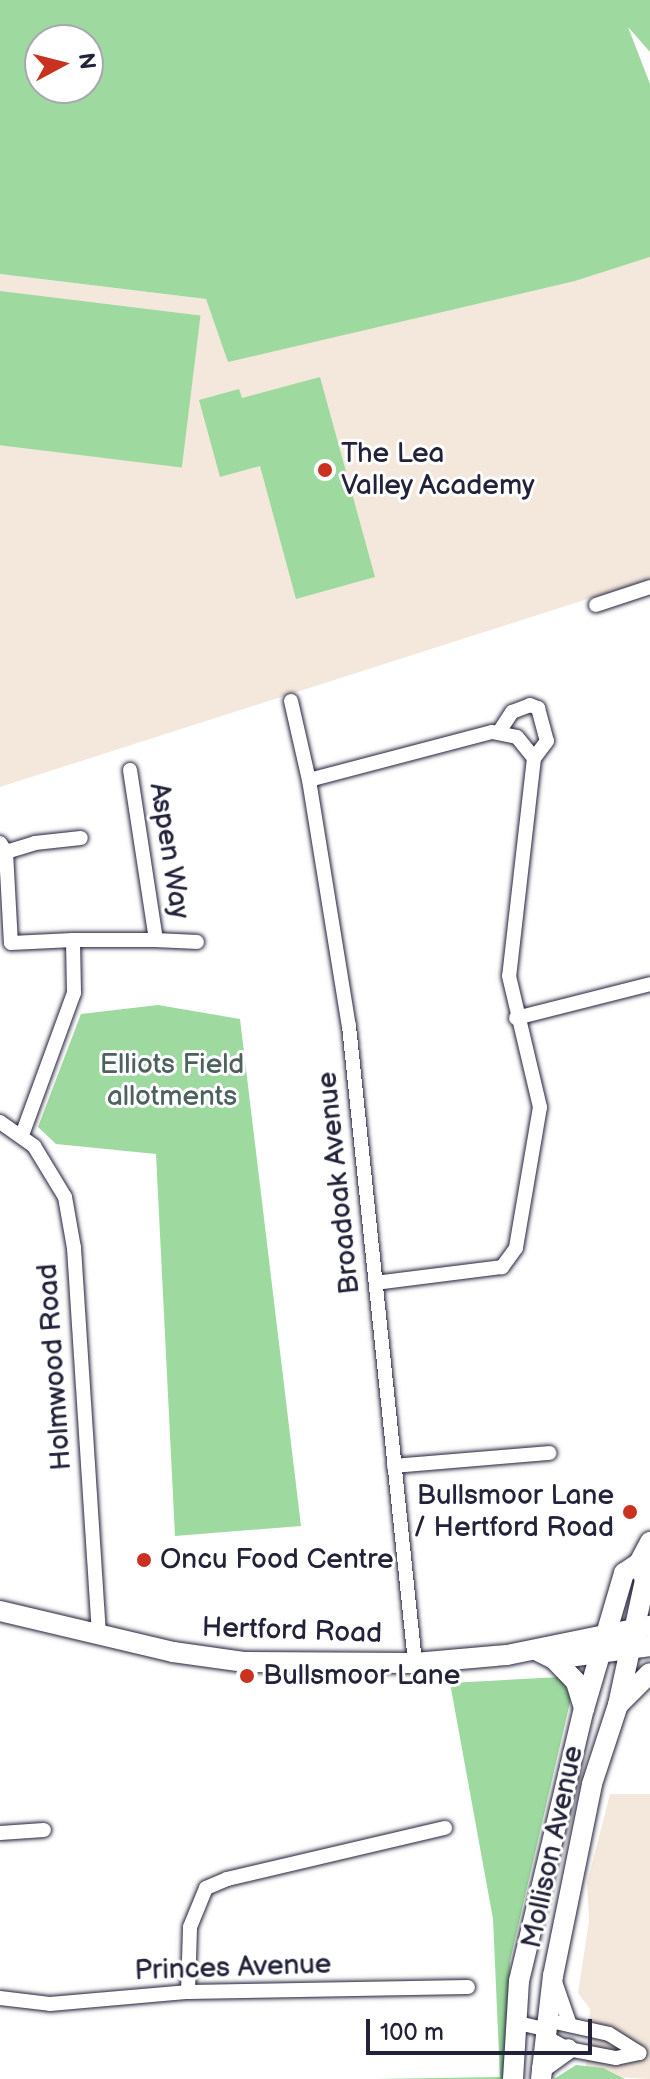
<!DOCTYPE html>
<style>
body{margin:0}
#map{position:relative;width:650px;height:2079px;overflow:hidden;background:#fff;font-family:"Balsamiq Sans",sans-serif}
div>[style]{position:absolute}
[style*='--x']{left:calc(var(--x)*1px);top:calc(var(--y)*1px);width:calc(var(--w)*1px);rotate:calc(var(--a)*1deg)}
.built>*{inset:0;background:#f4e8dc}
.green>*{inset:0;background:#9ed99f;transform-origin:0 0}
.roads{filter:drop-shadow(0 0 2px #22223b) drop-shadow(0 0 2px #22223b)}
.street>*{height:14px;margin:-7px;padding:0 7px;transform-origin:7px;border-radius:7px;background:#fff}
.primary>*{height:20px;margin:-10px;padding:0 10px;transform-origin:10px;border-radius:10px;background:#fff}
.dots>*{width:22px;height:22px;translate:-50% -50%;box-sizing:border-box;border:4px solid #fff;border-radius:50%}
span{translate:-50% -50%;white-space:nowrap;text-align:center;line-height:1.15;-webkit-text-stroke:6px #fff;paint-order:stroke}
.poi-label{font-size:28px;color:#22223b}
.left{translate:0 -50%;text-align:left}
.right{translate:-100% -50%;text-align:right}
.street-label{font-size:28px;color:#22223b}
.park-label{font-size:28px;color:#4d625e}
.north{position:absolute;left:24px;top:24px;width:80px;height:80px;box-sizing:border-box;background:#fff;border:2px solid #a7a7b1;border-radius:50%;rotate:83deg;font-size:22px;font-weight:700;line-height:32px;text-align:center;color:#22223b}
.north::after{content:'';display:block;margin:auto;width:28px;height:36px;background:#c8321e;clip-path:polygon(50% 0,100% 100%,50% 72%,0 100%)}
.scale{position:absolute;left:366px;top:2019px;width:226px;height:36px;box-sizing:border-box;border:4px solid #22223b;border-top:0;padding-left:10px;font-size:24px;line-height:28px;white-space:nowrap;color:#22223b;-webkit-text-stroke:6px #fff;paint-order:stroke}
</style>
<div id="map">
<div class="built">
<i style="clip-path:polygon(650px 257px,650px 579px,0 787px,0 274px,206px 299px,229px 361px,575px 281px)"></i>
<i style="clip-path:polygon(610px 1794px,650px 1794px,650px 2079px,617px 2077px,586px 2066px,590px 2009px,578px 1993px,589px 1921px,587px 1883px)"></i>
</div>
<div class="green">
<i style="clip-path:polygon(evenodd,0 0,650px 0,650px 52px,628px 27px,650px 84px,650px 257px,575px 281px,228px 362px,206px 299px,0 274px,0 0,40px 40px,88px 40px,88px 88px,40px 88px,40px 40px)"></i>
<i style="left:0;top:291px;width:202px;height:153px;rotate:7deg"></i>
<i style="clip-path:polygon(320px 377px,375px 577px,296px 599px,260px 466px,220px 477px,199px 400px,239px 389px,242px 398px)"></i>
<i style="clip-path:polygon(158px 1005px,240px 1019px,301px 1526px,175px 1536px,156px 1154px,56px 1144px,38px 1127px,81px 1014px)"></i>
<i style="clip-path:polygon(560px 1677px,571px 1698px,510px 1961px,506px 2079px,375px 2079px,500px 2077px,493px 1919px,450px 1683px)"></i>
<i style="clip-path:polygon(576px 2065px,603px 2068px,625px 2079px,554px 2079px)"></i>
</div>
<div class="roads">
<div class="street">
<i style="--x:596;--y:605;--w:57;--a:-18.4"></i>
<i style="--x:291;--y:701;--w:81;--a:77.2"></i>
<i style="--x:309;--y:780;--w:249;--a:80.8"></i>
<i style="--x:349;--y:1026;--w:640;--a:84.08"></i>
<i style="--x:499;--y:732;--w:24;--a:-57"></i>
<i style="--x:512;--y:712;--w:19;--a:-21"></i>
<i style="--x:530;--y:705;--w:9;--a:21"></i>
<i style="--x:538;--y:708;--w:34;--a:75"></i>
<i style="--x:547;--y:741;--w:21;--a:127"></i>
<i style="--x:309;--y:780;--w:189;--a:-14.7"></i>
<i style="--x:492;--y:732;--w:25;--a:11"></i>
<i style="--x:517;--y:737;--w:27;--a:51"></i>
<i style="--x:534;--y:758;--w:219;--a:96.5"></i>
<i style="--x:509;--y:976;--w:135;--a:76.7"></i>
<i style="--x:540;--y:1107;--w:143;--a:99.7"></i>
<i style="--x:516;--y:1248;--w:24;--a:126"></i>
<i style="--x:502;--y:1267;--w:127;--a:172.8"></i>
<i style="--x:0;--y:843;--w:11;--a:56"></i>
<i style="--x:6;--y:852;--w:91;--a:86.9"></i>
<i style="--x:11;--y:943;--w:62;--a:-2.8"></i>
<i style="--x:6;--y:852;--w:30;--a:-17"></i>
<i style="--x:35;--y:843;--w:46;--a:-6.2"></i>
<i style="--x:156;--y:940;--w:41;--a:2.8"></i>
<i style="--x:516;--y:1018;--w:138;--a:-14.2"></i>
<i style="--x:0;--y:1122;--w:42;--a:35.2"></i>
<i style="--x:34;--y:1146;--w:60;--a:58.7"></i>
<i style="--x:65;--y:1197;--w:52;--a:80"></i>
<i style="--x:74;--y:1248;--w:388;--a:86.3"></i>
<i style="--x:22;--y:1135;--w:151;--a:-69.9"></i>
<i style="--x:74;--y:993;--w:53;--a:-91.1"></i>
<i style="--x:73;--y:940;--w:83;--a:0"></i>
<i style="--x:156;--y:940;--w:172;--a:-98.7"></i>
<i style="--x:394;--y:1466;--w:156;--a:-4.8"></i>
<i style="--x:0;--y:1833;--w:44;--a:-3.9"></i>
<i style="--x:553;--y:1976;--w:52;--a:70.9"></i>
<i style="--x:188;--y:1992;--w:65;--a:-88.2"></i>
<i style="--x:190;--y:1927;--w:42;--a:-67.7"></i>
<i style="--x:206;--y:1888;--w:23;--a:-23"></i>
<i style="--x:227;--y:1879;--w:224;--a:-13.2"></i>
<i style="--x:0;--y:1998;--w:50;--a:6.8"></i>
<i style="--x:50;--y:2004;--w:139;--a:-5"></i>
<i style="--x:188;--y:1992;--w:280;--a:-1"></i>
<i style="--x:514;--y:2022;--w:32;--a:13"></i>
<i style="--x:545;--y:2029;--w:12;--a:-35"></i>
<i style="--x:555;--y:2022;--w:55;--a:12.5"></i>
<i style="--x:609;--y:2034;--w:36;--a:32"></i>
<i style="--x:545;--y:2029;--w:13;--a:61"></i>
<i style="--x:551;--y:2040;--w:19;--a:28"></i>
<i style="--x:568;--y:2049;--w:49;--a:10.6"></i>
<i style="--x:616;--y:2058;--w:24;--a:-12"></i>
</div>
<div class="primary">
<i style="--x:0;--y:1611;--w:178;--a:13.3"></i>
<i style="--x:173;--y:1652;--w:73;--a:7.9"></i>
<i style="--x:245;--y:1662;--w:170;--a:0.3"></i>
<i style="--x:415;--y:1663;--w:92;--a:-5"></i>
<i style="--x:507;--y:1655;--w:146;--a:-11.5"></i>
<i style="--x:538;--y:1651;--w:18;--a:27"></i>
<i style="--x:554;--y:1659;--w:97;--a:-7.7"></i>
<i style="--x:554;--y:1659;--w:32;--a:46"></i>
<i style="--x:576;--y:1682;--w:28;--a:73"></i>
<i style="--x:618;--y:1705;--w:45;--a:-45"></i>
<i style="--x:542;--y:2068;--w:32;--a:-36"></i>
<i style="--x:513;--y:2079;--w:98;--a:-86.5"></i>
<i style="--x:519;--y:1981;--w:280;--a:-76.6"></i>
<i style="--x:584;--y:1709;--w:142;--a:-73.6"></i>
<i style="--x:624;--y:1573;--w:18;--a:-34"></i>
<i style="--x:639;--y:1563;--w:24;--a:-62"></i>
<i style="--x:541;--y:2079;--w:104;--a:-83.4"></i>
<i style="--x:553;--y:1976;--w:196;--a:-78.5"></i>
<i style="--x:592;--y:1784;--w:83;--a:-71.8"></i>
<i style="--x:618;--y:1705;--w:128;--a:-77.8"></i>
<i style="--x:645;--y:1580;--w:18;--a:-109"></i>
</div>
</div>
<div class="dots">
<i style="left:325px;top:470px;background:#c8321e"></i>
<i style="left:630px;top:1512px;background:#c8321e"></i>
<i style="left:144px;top:1560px;background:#c8321e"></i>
<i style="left:247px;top:1676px;background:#c8321e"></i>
</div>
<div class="poi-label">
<span class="left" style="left:341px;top:470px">The Lea<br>Valley Academy</span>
<span class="right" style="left:614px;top:1512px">Bullsmoor Lane<br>/ Hertford Road</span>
<span class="left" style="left:160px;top:1560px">Oncu Food Centre</span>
<span class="left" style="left:263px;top:1676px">Bullsmoor Lane</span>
</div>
<div class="street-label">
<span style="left:169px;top:851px;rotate:81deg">Aspen Way</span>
<span style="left:339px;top:1183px;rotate:-96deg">Broadoak Avenue</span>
<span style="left:55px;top:1367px;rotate:-94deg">Holmwood Road</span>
<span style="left:292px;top:1631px;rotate:2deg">Hertford Road</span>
<span style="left:553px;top:1847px;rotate:-78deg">Mollison Avenue</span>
<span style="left:233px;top:1968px;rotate:-2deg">Princes Avenue</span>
</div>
<div class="park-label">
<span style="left:172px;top:1081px">Elliots Field<br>allotments</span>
</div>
<div class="north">N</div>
<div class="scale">100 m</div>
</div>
